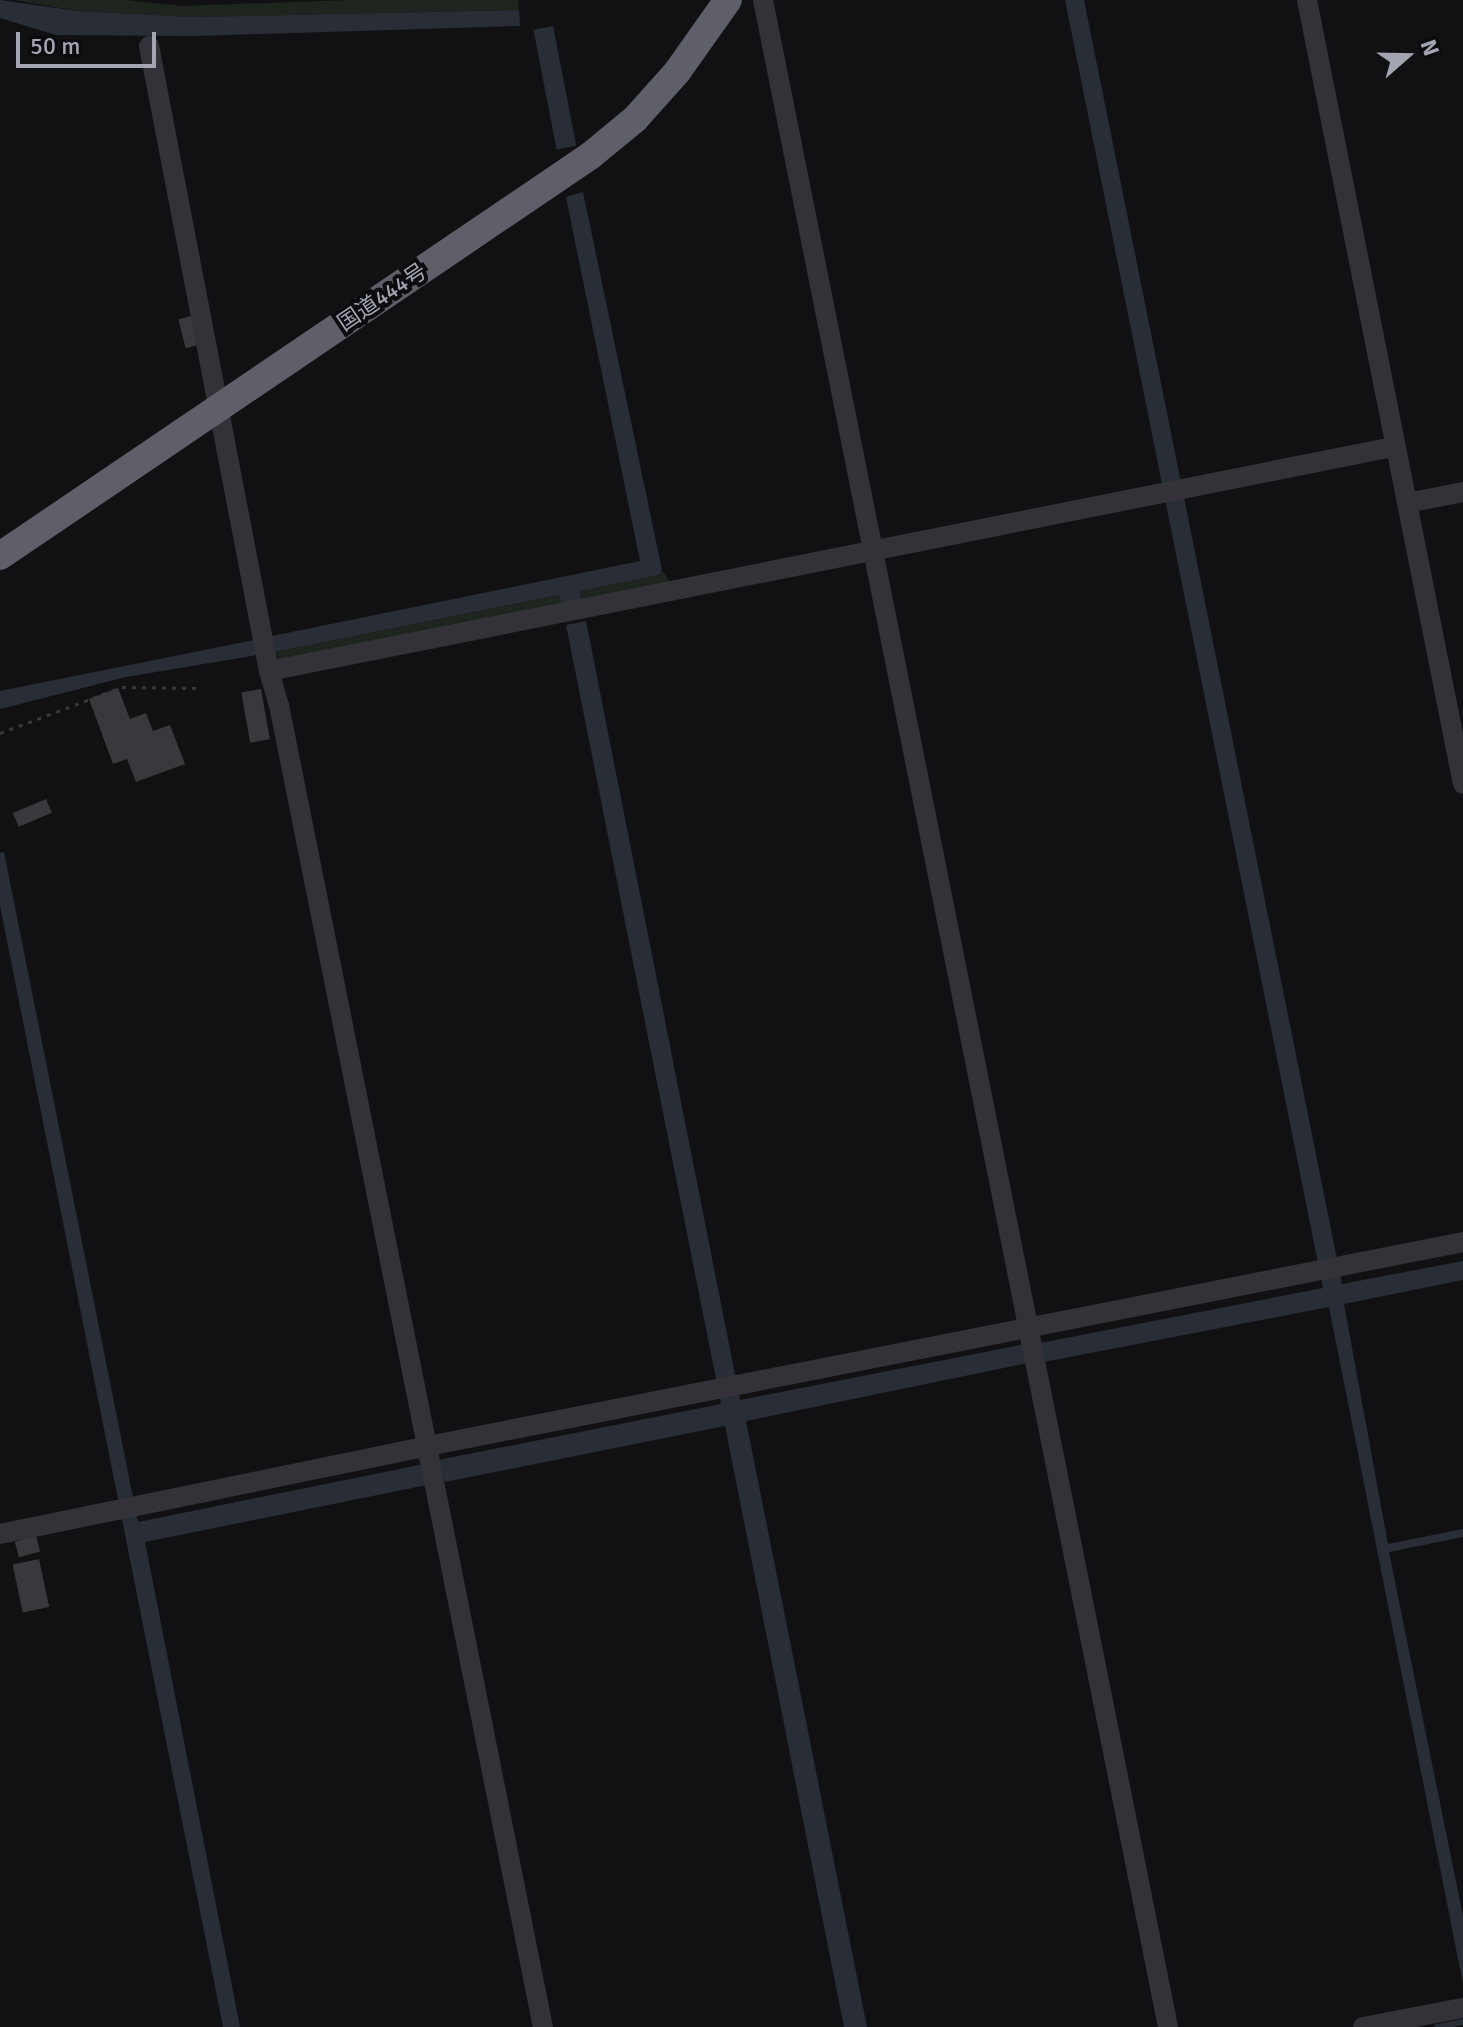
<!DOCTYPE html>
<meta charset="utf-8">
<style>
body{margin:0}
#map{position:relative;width:1463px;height:2027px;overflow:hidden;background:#111113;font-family:Signika,"Noto Sans JP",sans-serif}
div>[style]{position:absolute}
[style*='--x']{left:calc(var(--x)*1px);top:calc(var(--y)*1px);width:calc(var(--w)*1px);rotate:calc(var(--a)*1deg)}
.green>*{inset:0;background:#1e251f}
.water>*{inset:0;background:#282d36;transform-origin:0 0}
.stream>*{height:6px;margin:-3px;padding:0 3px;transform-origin:3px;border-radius:3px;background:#282d36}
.building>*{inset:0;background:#39393d;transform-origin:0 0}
.path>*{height:3px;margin-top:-1.5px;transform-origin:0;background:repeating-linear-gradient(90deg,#38393f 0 4px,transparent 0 10px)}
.minor>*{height:20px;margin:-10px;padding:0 10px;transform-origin:10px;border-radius:10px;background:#323238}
.highway>*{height:28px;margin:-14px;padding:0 14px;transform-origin:14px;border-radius:14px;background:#5e5f68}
span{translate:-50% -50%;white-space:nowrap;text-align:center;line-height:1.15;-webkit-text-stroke:8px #0c0c0e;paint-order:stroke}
.street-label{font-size:22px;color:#a3a5b3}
.north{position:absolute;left:1367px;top:16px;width:80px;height:80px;-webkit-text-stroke:6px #0c0c0e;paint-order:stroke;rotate:70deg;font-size:22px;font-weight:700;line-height:32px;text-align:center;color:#a3a5b3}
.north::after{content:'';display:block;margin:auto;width:28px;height:36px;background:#a3a5b3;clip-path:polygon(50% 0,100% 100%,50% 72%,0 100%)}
.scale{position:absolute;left:16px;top:32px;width:140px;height:36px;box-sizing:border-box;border:4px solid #a3a5b3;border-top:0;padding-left:10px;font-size:24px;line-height:28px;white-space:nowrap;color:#a3a5b3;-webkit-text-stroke:6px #0c0c0e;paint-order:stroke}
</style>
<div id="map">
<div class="green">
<i style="clip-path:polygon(14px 0,126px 0,181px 6px,350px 0,518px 0,519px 10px,192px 17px,78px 11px)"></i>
<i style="clip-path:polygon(662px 570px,670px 582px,582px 602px,580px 591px,659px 575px)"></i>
<i style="clip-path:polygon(560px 595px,562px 606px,279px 660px,275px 652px)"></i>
</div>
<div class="water">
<i style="clip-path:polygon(0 0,78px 11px,192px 17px,519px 10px,520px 26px,195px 36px,56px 35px,0 18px)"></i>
<i style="clip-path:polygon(1065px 0,1084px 0,1342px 1284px,1463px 1261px,1463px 1280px,1344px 1304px,1388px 1544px,1463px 1529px,1463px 1537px,1389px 1552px,1463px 1916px,1463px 1984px,1329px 1307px,1044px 1362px,1040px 1343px,1323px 1288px)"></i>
<i style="left:553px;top:26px;width:122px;height:20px;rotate:79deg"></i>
<i style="clip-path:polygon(583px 192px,662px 570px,659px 575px,580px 591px,582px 602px,562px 606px,559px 595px,275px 652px,272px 636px,640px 561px,566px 197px)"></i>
<i style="clip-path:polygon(586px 621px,740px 1400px,1025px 1344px,1028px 1363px,746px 1421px,867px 2027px,844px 2027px,725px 1426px,445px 1482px,438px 1460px,721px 1404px,566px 625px)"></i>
<i style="clip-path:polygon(254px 640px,257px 655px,126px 677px,0 709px,0 691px)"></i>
<i style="clip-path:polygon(4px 852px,138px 1522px,424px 1464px,427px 1485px,145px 1542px,240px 2027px,223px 2027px,0 906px,0 853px)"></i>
</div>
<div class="stream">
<i style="--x:1437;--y:2027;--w:26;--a:-11"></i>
</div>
<div class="building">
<i style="left:191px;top:316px;width:30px;height:13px;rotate:76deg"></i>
<i style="clip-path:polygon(118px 688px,130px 719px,146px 713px,153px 731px,170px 725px,185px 764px,136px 782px,127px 759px,113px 764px,89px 699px)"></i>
<i style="left:261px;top:689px;width:51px;height:20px;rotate:80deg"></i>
<i style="left:46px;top:799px;width:15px;height:36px;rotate:67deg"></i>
<i style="left:36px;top:1536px;width:16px;height:22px;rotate:75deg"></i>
<i style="left:39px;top:1559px;width:49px;height:27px;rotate:78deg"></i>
</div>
<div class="path">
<i style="--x:0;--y:733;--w:130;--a:-20.7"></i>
<i style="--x:122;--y:687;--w:78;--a:0.7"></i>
</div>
<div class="minor">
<i style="--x:763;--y:0;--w:2067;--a:78.7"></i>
<i style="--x:1307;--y:0;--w:799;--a:78.75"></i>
<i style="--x:149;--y:46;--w:636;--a:79.13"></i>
<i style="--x:269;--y:671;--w:1146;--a:-11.27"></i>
<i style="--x:1407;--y:503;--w:57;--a:-11.1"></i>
<i style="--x:269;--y:671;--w:35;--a:74"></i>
<i style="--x:279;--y:705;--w:1348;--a:78.71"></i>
<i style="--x:0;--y:1534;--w:437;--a:-11.6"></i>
<i style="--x:428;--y:1446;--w:1055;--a:-11.15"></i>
<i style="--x:1363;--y:2027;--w:102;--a:-10.8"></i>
</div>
<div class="highway">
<i style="--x:0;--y:556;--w:713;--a:-34.14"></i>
<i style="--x:590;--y:156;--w:58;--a:-39.4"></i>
<i style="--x:635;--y:119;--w:63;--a:-48.2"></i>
<i style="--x:677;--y:72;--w:88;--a:-54.7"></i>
</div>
<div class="street-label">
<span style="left:382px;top:297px;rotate:-34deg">国道444号</span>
</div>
<div class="north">N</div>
<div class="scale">50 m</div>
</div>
